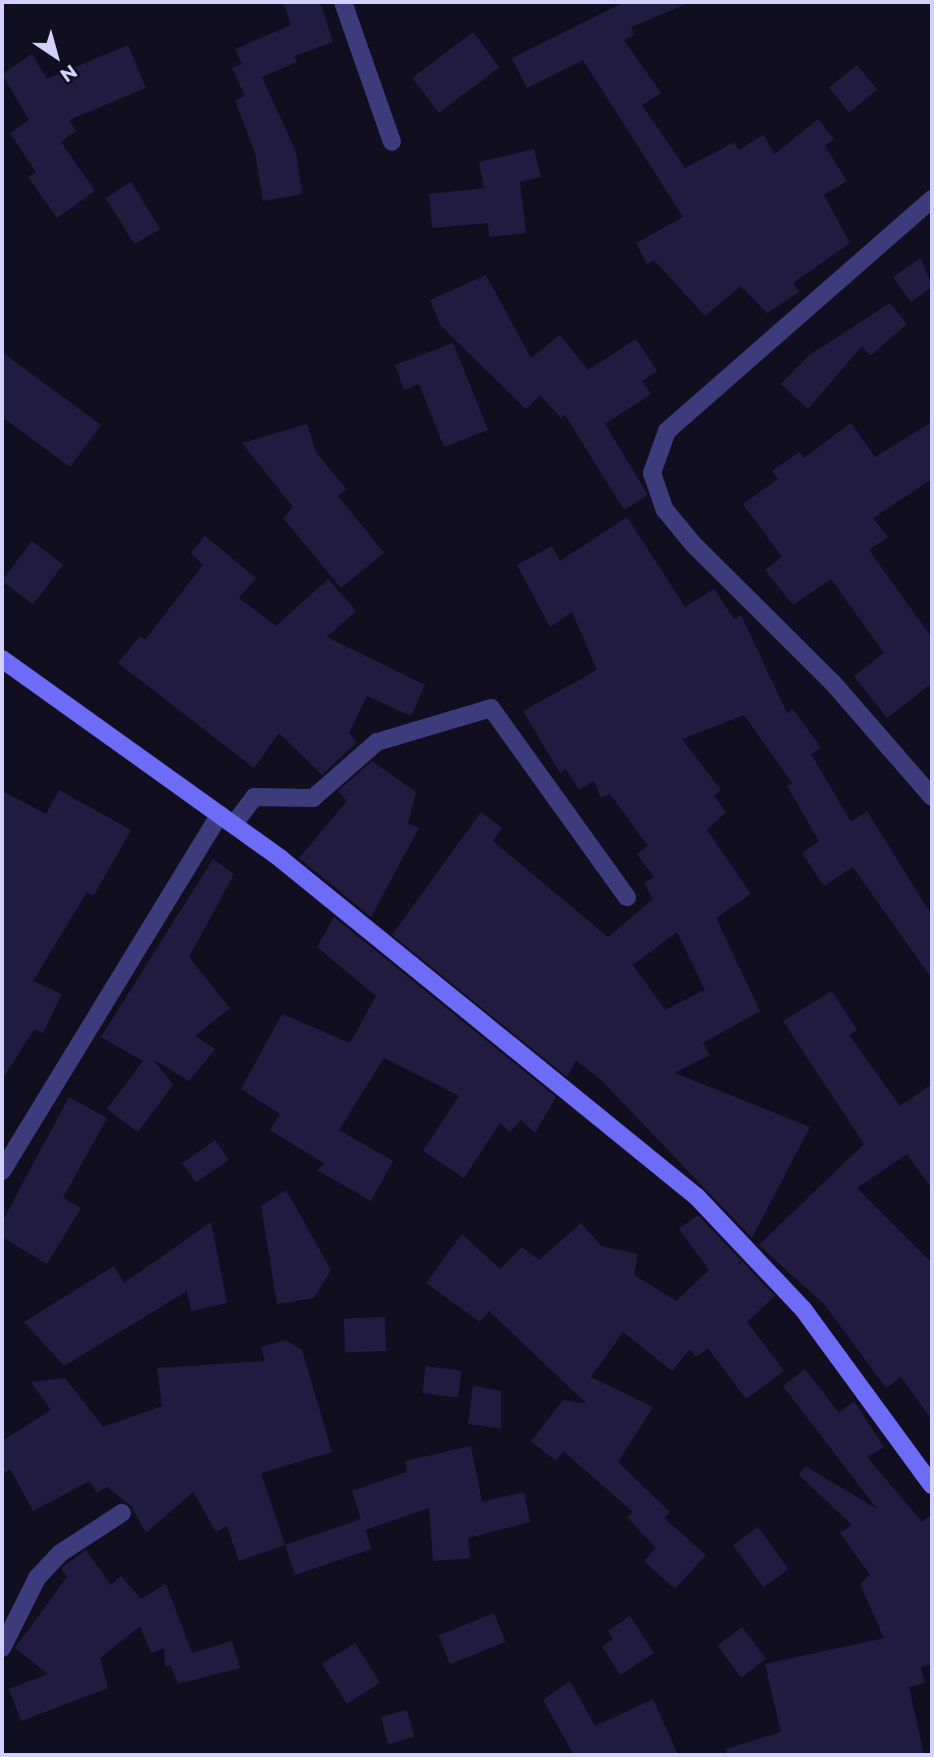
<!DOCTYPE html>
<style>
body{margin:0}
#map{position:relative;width:934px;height:1757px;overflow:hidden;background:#110e20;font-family:Montserrat,sans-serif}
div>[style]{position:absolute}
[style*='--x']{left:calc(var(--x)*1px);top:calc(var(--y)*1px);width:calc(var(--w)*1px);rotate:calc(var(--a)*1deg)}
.building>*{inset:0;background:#221b40;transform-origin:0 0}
.street>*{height:18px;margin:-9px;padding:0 9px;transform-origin:9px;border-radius:9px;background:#3c3c7c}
.secondary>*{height:18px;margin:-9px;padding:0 9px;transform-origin:9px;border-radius:9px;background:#6c6cf7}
span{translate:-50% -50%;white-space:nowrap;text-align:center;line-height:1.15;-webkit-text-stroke:5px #110e20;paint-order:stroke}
.frame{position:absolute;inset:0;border:4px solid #d4d0fc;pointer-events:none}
.north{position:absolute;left:21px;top:21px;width:70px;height:70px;-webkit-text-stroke:5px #110e20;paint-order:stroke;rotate:144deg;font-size:19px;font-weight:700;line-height:28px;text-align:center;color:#d4d0fc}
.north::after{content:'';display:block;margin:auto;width:24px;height:32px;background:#d4d0fc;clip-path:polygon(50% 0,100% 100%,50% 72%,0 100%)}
</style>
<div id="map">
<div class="building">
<i style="clip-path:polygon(283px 2px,320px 2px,333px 42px,294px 56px,297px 62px,262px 77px,296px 152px,302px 194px,263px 201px,255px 153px,235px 100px,245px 96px,232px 68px,242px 64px,235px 49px,291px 25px)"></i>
<i style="clip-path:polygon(625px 2px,691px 2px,631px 27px,634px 35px,624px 40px,661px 93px,642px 105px,685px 168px,734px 142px,739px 150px,763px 135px,775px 154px,818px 119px,834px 139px,825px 146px,847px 181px,824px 195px,850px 243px,793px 283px,799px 292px,767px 313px,741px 286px,705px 316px,654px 260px,647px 264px,636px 243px,683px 217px,583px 60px,527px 88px,512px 58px)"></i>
<i style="left:473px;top:32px;width:44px;height:76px;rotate:53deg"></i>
<i style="clip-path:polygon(128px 45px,146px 88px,69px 120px,76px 131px,61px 142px,95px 191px,57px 218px,28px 177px,36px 172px,10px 133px,29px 120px,2px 74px,32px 54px,47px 79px)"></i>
<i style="left:857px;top:65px;width:32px;height:36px;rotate:51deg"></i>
<i style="clip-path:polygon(534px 149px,541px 177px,520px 182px,526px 233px,489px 237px,488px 223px,432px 228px,429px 194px,484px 188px,479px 162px)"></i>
<i style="left:131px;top:182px;width:55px;height:30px;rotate:58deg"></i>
<i style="clip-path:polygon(921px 258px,932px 287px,911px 302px,893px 277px)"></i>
<i style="clip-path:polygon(486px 275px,531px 358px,560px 335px,588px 370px,636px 339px,657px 371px,642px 381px,651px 394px,605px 424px,648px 495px,624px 510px,565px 415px,561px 418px,540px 395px,526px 409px,441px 326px,430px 300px)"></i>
<i style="clip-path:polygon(890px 303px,907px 324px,870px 356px,862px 346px,808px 409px,781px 384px,808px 356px)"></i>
<i style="clip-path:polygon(453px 343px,488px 430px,444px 447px,419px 384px,404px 390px,395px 365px)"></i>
<i style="clip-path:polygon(2px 352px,101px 425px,70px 467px,2px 417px)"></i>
<i style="clip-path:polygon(932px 422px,932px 479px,873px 518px,888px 537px,869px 550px,932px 638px,932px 683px,887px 718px,854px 676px,884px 653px,831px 579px,793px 605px,765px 570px,782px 557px,743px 504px,778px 479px,772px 471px,799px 452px,804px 458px,851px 423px,875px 457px)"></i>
<i style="clip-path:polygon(307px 424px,316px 452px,346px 489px,338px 496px,384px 553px,341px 588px,283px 518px,293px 507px,242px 443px)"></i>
<i style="clip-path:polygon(evenodd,627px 517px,685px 607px,714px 589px,734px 619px,741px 615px,787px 713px,793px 709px,821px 748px,811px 754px,851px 822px,867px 811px,932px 916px,932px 979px,853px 867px,824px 886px,802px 853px,819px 841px,787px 786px,792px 783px,744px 715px,682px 739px,721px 790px,714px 796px,726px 812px,707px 830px,751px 894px,716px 918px,760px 1011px,703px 1043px,710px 1055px,675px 1073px,810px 1127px,752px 1238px,602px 1081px,576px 1060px,567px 1077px,392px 935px,481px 812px,502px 828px,493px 841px,608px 937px,653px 899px,644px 883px,654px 877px,637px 854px,648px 846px,610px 794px,601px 798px,594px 781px,579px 790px,566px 769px,560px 773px,523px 711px,597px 670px,572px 612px,550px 627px,517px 565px,552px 546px,560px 561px,627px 517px,677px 932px,705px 990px,665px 1010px,633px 965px,677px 932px)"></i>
<i style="clip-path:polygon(205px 536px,256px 578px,239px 598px,276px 626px,328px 579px,356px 611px,327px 637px,425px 685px,411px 716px,367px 696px,349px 733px,357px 742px,322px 775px,279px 733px,254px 768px,118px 663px,140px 636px,145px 640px,203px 565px,191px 553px)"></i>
<i style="left:32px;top:541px;width:39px;height:50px;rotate:37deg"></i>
<i style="clip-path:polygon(372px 761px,416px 792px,408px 824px,419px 828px,371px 917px,299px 858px,347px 801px,338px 791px)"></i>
<i style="clip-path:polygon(59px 790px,131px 830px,94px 895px,87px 892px,33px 981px,62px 994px,43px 1033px,34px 1029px,2px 1080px,2px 791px,46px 814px)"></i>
<i style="clip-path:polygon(213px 859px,234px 874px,189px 957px,230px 1008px,195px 1036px,215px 1049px,189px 1081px,153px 1059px,173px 1085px,138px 1132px,107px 1109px,143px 1061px,101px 1037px)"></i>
<i style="clip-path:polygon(334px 917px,556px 1097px,535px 1133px,521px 1120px,510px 1132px,500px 1123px,464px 1178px,423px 1151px,459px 1096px,384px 1058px,339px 1130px,393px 1161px,371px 1201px,317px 1170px,325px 1164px,270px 1130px,280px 1114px,241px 1089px,282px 1014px,350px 1043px,376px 996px,317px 947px)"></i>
<i style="clip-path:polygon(832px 991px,857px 1030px,849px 1035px,900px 1106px,932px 1084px,932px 1189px,907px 1154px,857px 1188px,932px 1263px,932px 1420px,901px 1377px,886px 1388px,825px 1305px,759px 1245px,864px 1144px,783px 1021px)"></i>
<i style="clip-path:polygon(69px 1097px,107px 1118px,63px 1198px,81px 1208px,47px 1264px,2px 1237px,2px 1222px)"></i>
<i style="left:215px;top:1140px;width:24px;height:40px;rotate:55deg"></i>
<i style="clip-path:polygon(286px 1190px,331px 1270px,314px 1298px,277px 1304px,261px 1206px)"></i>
<i style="clip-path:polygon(698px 1215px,741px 1260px,737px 1266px,742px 1261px,775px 1296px,747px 1322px,784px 1371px,746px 1399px,708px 1348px,696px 1357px,690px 1349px,672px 1371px,623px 1332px,591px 1377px,653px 1407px,618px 1462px,670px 1512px,664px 1518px,706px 1555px,675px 1589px,644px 1561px,656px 1548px,627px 1517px,633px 1512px,563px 1451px,556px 1461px,531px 1441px,563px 1400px,587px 1404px,489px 1311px,480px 1322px,426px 1283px,462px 1234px,500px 1269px,522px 1247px,539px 1260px,581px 1223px,601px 1246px,638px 1254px,634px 1275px,676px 1301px,709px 1270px,679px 1229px)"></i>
<i style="clip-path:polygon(211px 1222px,227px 1303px,191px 1311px,187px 1291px,64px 1366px,24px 1322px,114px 1266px,124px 1283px)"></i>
<i style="left:385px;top:1317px;width:34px;height:41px;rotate:88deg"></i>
<i style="clip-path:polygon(286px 1340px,302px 1350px,332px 1452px,261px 1473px,285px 1545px,239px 1561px,227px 1526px,216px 1532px,193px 1492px,146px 1533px,131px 1506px,107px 1487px,97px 1493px,90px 1481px,33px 1511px,10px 1469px,2px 1475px,2px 1441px,51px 1410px,31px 1382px,65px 1378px,103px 1427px,162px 1406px,157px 1368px,265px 1361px,261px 1347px)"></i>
<i style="left:426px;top:1366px;width:36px;height:27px;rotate:8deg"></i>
<i style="clip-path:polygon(805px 1369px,839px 1413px,854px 1401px,884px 1447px,867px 1457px,922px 1522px,932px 1514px,932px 1664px,921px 1667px,925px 1683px,909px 1687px,924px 1755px,727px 1755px,726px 1749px,781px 1732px,765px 1664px,884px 1638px,860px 1584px,870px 1575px,840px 1533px,852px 1525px,799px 1475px,805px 1466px,877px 1509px,783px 1386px)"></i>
<i style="clip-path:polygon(473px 1386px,501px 1391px,501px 1429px,468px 1424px)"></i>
<i style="clip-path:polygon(471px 1446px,482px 1502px,524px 1492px,530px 1522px,468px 1538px,470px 1558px,433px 1561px,429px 1508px,365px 1530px,372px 1549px,295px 1575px,285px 1545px,361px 1519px,352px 1491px,407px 1472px,405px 1461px)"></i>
<i style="left:758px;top:1527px;width:52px;height:31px;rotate:54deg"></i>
<i style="clip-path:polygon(86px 1550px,111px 1585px,121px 1576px,141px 1599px,166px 1584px,192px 1653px,232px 1641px,240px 1668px,178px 1684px,170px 1665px,165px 1667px,164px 1648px,151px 1653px,140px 1626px,100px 1658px,108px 1688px,21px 1721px,9px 1689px,48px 1674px,15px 1648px,67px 1577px,61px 1568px)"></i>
<i style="left:494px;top:1613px;width:31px;height:60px;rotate:68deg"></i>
<i style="clip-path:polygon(630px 1616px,654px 1653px,620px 1675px,602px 1646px,613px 1639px,608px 1631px)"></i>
<i style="left:742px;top:1627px;width:40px;height:31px;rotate:53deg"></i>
<i style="left:355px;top:1643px;width:47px;height:39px;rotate:58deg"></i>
<i style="clip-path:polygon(570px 1681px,595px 1726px,653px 1699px,678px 1755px,574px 1755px,543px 1700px)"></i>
<i style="left:407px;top:1710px;width:28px;height:27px;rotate:75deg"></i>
</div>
<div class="street">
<i style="--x:343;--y:2;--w:148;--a:70.7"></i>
<i style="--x:932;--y:199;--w:352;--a:138.8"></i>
<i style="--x:667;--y:431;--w:45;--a:109.7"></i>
<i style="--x:652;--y:473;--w:39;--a:71"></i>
<i style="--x:665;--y:510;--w:45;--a:50.4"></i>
<i style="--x:694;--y:545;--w:196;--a:44.8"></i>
<i style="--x:833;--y:683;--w:151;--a:49"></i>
<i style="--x:234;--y:824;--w:34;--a:-53"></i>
<i style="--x:254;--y:797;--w:59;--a:1"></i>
<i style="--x:313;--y:798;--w:85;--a:-41.2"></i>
<i style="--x:377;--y:742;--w:119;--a:-16.6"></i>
<i style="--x:491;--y:708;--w:233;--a:54.3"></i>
<i style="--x:2;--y:1171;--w:418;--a:-58.6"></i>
<i style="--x:2;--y:1648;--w:78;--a:-63.4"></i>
<i style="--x:37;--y:1578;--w:33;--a:-47"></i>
<i style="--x:59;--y:1554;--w:75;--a:-33.1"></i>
</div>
<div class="secondary">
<i style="--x:2;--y:659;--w:343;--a:35.6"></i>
<i style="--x:281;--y:859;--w:536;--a:39.09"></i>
<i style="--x:697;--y:1197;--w:154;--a:46.6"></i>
<i style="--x:803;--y:1309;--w:218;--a:53.8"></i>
</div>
<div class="frame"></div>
<div class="north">N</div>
</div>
